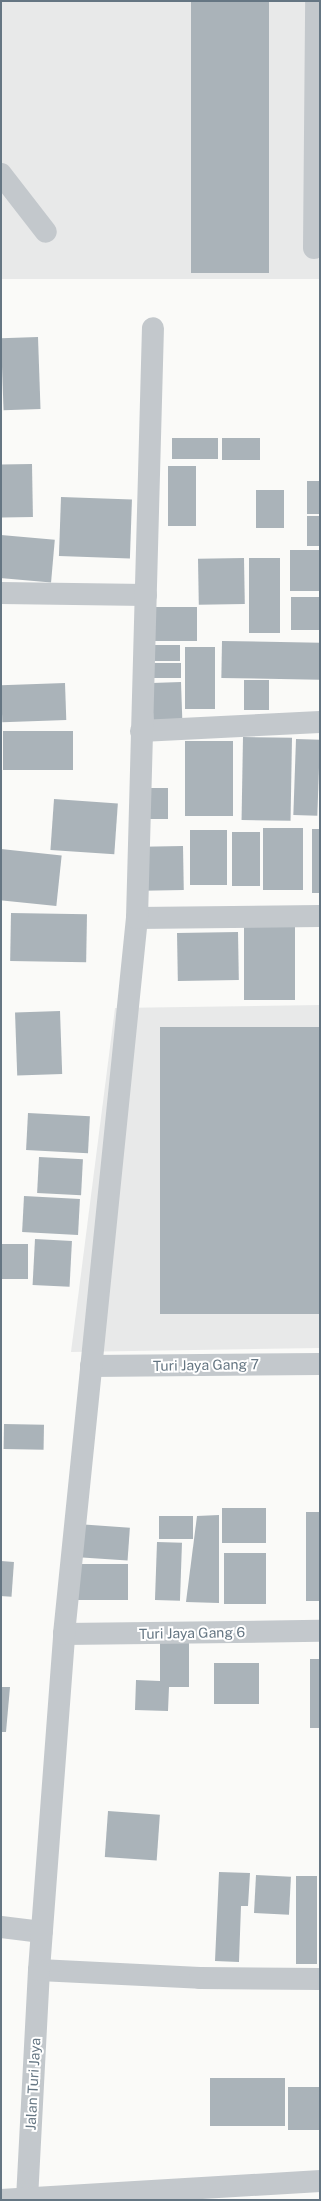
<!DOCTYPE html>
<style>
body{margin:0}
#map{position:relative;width:321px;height:2201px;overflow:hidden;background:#fafaf8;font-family:"Public Sans",sans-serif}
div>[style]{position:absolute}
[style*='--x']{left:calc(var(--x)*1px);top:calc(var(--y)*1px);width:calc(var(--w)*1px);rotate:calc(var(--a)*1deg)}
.built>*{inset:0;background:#e8e9e9;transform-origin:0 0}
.building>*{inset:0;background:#aab3b9;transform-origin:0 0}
.minor>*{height:22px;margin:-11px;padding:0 11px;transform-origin:11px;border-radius:11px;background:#c3c8cc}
span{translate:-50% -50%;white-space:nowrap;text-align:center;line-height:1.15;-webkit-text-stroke:4px #fff;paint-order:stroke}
.street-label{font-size:14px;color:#657683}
.frame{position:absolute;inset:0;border:2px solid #657683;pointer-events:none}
</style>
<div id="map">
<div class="built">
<i style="left:1px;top:1px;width:319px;height:278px"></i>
<i style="clip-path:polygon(320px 1005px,320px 1348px,71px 1352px,115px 1008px)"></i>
</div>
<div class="building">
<i style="left:191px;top:1px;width:78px;height:272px"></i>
<i style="left:38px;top:337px;width:72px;height:37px;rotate:88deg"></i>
<i style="left:172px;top:438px;width:46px;height:21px"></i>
<i style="left:222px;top:438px;width:38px;height:22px"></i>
<i style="left:32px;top:464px;width:53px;height:31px;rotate:89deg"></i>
<i style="left:168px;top:466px;width:28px;height:60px"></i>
<i style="left:307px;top:481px;width:13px;height:33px"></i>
<i style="left:284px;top:490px;width:38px;height:28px;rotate:90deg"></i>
<i style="left:61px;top:497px;width:71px;height:59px;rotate:2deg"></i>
<i style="left:307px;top:516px;width:13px;height:30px"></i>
<i style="left:1px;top:535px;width:54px;height:43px;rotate:5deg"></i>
<i style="left:320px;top:550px;width:41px;height:30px;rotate:90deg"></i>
<i style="left:244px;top:558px;width:46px;height:46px;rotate:89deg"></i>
<i style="left:249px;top:558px;width:31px;height:75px"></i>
<i style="left:291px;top:597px;width:29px;height:33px"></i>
<i style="left:152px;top:607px;width:45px;height:34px"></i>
<i style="left:222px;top:641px;width:98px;height:37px;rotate:1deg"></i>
<i style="left:152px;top:645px;width:28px;height:16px"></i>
<i style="left:185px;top:647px;width:30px;height:62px"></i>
<i style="left:181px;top:663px;width:15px;height:29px;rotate:90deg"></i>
<i style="left:244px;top:680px;width:25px;height:30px"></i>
<i style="left:181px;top:682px;width:38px;height:29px;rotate:88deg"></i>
<i style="left:65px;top:683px;width:37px;height:64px;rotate:88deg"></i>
<i style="left:73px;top:731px;width:39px;height:70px;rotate:90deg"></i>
<i style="left:243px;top:737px;width:49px;height:83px;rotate:1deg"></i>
<i style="left:296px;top:739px;width:24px;height:76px;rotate:2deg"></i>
<i style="left:185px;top:741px;width:48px;height:75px"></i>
<i style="left:143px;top:788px;width:25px;height:31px"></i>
<i style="left:54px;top:799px;width:64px;height:51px;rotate:4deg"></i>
<i style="left:263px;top:828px;width:40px;height:62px"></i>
<i style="left:312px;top:829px;width:8px;height:64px"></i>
<i style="left:190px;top:830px;width:37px;height:55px"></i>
<i style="left:232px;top:832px;width:28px;height:54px"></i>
<i style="left:183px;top:846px;width:44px;height:41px;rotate:89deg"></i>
<i style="left:1px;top:849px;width:61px;height:51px;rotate:6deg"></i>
<i style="left:11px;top:913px;width:76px;height:48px;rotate:1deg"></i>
<i style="left:244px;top:923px;width:51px;height:77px"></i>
<i style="left:238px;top:932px;width:48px;height:61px;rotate:89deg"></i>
<i style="left:60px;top:1011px;width:63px;height:45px;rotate:88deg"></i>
<i style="left:160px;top:1027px;width:160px;height:287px"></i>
<i style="left:28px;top:1113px;width:62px;height:37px;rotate:3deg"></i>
<i style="left:39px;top:1157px;width:44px;height:36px;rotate:3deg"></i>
<i style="left:24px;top:1196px;width:56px;height:36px;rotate:3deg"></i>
<i style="left:35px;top:1239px;width:37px;height:46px;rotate:3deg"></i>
<i style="left:1px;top:1244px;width:27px;height:35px"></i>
<i style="left:4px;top:1424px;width:40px;height:25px;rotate:1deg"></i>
<i style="left:222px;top:1508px;width:44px;height:35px"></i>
<i style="left:306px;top:1512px;width:14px;height:89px"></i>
<i style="clip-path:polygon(219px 1515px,219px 1603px,186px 1602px,197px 1516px)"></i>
<i style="left:159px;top:1516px;width:34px;height:23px"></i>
<i style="left:77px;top:1524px;width:53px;height:33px;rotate:4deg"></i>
<i style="left:157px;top:1542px;width:25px;height:58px;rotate:2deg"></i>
<i style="left:224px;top:1553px;width:42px;height:51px"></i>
<i style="left:1px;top:1561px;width:13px;height:35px;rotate:4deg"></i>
<i style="left:72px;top:1564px;width:56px;height:36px"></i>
<i style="clip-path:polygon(160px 1640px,189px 1640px,189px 1687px,169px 1687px,168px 1711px,135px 1710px,136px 1680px,160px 1681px)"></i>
<i style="left:310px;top:1659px;width:10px;height:69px"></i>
<i style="left:214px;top:1663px;width:45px;height:41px"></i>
<i style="clip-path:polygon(1px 1687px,10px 1687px,6px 1732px,1px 1732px)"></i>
<i style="left:108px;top:1811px;width:52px;height:46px;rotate:4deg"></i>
<i style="clip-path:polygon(219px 1872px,250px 1873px,248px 1906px,241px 1906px,239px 1962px,215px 1961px)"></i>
<i style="left:256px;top:1875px;width:35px;height:38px;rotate:3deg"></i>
<i style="left:296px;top:1876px;width:21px;height:88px"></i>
<i style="left:285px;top:2078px;width:48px;height:75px;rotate:90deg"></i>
<i style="left:320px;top:2087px;width:43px;height:32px;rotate:90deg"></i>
</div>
<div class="minor">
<i style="--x:1;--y:174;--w:73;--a:52.2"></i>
<i style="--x:314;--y:248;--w:247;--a:-89.5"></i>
<i style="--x:1;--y:593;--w:145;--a:0.8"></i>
<i style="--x:141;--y:731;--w:179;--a:-2.9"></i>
<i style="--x:137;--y:918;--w:183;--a:-0.6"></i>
<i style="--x:91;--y:1366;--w:229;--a:-0.5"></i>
<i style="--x:64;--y:1634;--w:256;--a:-0.7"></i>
<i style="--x:1;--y:1927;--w:41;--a:7"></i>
<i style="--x:39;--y:1970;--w:161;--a:2.8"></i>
<i style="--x:200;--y:1978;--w:120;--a:0.5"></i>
<i style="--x:27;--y:2199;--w:229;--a:-87"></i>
<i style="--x:39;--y:1970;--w:337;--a:-85.7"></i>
<i style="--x:64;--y:1634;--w:720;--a:-84.18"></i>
<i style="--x:137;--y:918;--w:590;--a:-88.45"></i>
<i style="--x:1;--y:2200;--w:320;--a:-3.4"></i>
</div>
<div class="street-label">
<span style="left:206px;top:1365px;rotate:-1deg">Turi Jaya Gang 7</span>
<span style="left:192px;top:1633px;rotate:-1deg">Turi Jaya Gang 6</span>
<span style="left:33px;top:2084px;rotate:-87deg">Jalan Turi Jaya</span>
</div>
<div class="frame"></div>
</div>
